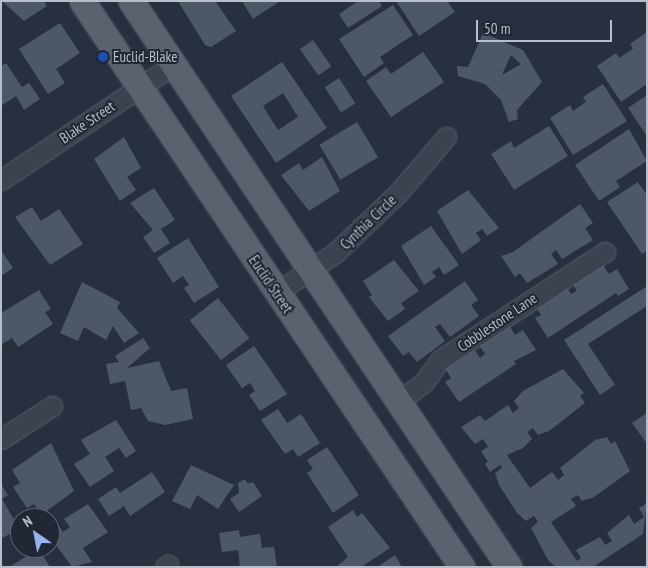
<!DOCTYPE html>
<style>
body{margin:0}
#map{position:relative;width:648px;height:568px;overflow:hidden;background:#28303f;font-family:"PT Sans Narrow",sans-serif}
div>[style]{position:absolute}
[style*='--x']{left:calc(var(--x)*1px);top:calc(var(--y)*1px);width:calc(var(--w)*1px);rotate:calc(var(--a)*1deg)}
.building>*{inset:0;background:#4e5768;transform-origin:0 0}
.roads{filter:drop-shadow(0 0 1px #5a606d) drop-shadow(0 0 1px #5a606d)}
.minor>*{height:19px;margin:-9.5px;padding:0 9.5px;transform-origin:9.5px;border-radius:9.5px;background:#3c424f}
.major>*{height:25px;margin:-12.5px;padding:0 12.5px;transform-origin:12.5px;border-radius:12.5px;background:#5a616f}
.dots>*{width:14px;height:14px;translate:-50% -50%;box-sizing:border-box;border:2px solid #212735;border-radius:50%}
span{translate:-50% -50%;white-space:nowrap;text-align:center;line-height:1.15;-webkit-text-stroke:4px #212735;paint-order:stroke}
.poi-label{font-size:15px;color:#b8beca}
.left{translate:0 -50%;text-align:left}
.street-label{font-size:15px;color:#b8beca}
.frame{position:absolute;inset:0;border:2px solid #b8beca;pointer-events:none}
.north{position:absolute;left:10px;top:508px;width:50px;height:50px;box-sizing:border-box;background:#212735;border:1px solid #5d6371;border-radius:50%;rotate:327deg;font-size:14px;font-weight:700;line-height:20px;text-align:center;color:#b8beca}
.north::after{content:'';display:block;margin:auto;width:18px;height:22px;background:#96b2f1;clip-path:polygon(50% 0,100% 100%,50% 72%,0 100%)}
.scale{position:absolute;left:476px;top:20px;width:136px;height:22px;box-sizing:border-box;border:2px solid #b8beca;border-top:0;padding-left:6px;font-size:15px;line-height:18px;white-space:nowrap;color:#b8beca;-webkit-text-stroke:4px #212735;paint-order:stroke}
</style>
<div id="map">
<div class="building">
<i style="clip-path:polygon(2px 1px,44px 1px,47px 6px,24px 21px)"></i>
<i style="clip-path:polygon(178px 1px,215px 1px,236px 31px,211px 47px,205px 45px)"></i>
<i style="clip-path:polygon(242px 1px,280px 1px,253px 19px)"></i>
<i style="clip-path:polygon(358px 1px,379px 1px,382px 6px,348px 28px,339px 14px)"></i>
<i style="clip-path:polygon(396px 1px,447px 1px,455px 12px,419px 36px)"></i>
<i style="clip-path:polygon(393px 5px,413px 35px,380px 57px,384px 63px,364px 77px,339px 39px)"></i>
<i style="clip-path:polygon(60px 23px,80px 53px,56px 69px,65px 83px,48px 94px,19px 49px)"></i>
<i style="clip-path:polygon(647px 32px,647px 84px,621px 102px,597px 66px,616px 53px,619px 58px,633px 49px,630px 44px)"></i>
<i style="clip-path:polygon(evenodd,483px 33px,523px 50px,542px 82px,517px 110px,518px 119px,509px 122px,501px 100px,485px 84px,458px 76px,457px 66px,468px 67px,483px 33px,511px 55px,521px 64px,502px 75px,511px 55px)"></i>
<i style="left:313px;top:40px;width:32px;height:16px;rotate:55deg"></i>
<i style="clip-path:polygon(423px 52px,444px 82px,391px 117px,366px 81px,386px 67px,391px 74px)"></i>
<i style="clip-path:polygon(evenodd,282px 62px,327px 128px,276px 163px,231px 96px,282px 62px,283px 93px,298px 117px,278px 130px,263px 106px,283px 93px)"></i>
<i style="clip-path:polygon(6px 63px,22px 87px,29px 83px,40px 99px,24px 110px,16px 96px,1px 106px,1px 66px)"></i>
<i style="left:339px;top:78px;width:30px;height:17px;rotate:57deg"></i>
<i style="clip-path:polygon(603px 84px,627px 121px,573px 155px,550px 118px,570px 105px,573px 111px,586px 102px,583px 97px)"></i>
<i style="clip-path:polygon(647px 95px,647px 136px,628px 108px)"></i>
<i style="left:357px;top:122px;width:41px;height:44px;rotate:59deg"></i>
<i style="clip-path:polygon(549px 126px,568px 156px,514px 190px,491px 154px,511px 141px,514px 148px)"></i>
<i style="clip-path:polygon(629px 129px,647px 161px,616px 181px,620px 187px,599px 201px,575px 165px)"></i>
<i style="clip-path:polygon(124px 137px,141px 168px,127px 177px,136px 190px,120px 201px,94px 159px)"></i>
<i style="clip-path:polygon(322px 157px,340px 191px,309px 211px,281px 175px,299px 163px,303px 170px)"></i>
<i style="clip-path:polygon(638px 182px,647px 195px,647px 251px,642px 254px,607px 202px)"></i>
<i style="clip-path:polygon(154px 188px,175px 220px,161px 229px,170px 243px,154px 253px,143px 237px,153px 230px,130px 203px)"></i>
<i style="clip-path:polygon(468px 190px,499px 228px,487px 236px,482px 229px,476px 233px,481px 240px,462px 254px,437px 211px)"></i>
<i style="clip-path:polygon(580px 204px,593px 223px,585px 228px,593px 240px,562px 259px,556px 250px,551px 254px,558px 264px,527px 283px,520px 273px,515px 277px,501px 256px,513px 252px)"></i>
<i style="clip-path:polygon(32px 207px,41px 221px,59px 209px,83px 244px,50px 265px,15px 217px)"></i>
<i style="clip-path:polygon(431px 226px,459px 265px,444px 275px,439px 267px,432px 272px,436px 277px,424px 285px,401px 246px)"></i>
<i style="clip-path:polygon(188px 238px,219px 287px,194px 303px,184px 288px,189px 285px,183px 276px,173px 283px,157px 258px)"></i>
<i style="clip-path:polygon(1px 250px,13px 268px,1px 276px)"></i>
<i style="clip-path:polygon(394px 260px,419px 291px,401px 303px,405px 309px,388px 321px,369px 297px,372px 295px,363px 281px)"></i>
<i style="clip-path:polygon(601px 262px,609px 274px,617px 269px,629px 289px,618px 296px,616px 293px,548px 338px,535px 318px,541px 315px,534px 303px,564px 283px,571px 294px,577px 291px,570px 280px)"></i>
<i style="clip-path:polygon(465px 281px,478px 300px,471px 305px,479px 316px,450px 337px,440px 324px,435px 327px,445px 341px,417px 362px,409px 352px,403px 356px,388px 336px)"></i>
<i style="clip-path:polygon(82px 282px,120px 302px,117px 308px,139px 333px,124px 343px,113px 326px,106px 340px,84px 327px,78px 341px,60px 333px)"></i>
<i style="clip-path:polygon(647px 286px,647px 306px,588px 344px,615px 385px,600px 395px,564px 340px)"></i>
<i style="clip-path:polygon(39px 290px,51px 309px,45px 312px,53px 324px,18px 347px,12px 338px,1px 345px,1px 313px)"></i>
<i style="left:218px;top:298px;width:51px;height:36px;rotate:52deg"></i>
<i style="clip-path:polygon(509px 325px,515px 335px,523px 330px,536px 350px,514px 361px,516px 364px,459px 402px,445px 382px,451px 378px,444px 367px,473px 347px,480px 358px,485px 354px,478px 343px)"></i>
<i style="clip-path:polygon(143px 338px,150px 348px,127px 368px,159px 361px,171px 391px,187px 388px,193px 419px,165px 425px,148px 421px,141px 408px,131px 410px,125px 381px,110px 384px,106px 364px,119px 362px,115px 356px)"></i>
<i style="clip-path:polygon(254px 346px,287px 394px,260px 411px,249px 395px,255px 391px,250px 383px,242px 388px,226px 365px)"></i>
<i style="clip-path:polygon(563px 369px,584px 393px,580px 396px,585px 403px,549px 431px,538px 435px,533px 428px,527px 432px,532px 439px,523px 448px,507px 455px,530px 488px,552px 472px,558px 480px,564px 475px,560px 468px,595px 440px,607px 437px,611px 444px,615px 441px,630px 471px,594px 497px,582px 501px,578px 495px,571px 499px,576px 506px,551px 522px,577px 561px,581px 558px,576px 550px,600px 537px,605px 545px,612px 541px,607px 533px,629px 515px,634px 524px,644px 517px,639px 508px,647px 503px,643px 534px,593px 567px,556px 567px,548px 560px,531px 528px,538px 522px,534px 516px,526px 521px,517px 513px,499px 485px,495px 473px,502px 468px,500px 465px,490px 472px,485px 464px,488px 462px,481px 451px,488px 447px,483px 439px,475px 444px,461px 427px,480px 415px,485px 421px,508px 405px,513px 413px,519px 408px,514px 401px,523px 391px)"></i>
<i style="clip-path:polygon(278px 409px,287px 423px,301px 414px,320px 443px,298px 457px,293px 449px,285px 454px,261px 420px)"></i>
<i style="clip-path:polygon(647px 413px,647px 444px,632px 423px)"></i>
<i style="clip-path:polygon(116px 420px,136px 451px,126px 458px,119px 448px,105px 457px,114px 471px,90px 487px,74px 464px,90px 454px,81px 440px)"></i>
<i style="clip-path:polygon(51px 443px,74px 491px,41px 515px,34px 504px,27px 508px,13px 487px,20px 483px,12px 470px)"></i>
<i style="clip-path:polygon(327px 447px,359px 495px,333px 513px,307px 473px,313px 469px,307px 460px)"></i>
<i style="clip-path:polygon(191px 465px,234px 485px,218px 509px,197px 495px,190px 509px,172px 501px)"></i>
<i style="clip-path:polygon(152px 472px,165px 492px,130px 516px,124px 506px,109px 516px,98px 499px,116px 487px,120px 493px)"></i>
<i style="clip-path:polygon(245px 479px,248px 484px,253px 482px,262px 496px,239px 512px,230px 499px,239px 493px,238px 483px)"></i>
<i style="clip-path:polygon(1px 484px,8px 495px,2px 499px,19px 528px,1px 539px)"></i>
<i style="clip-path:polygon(88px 504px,108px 532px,83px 548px,92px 562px,72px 567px,50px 537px,50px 528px,57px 523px,63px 532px,70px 527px,64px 519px)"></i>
<i style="clip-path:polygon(353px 510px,357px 517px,362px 513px,390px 548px,361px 567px,336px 567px,348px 557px,328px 527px)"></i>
<i style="clip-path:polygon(239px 530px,240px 537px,260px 534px,262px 548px,274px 547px,277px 567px,240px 567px,238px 550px,222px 552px,219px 533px)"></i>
<i style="clip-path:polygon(30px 554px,33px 559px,42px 554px,50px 567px,9px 567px)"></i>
<i style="clip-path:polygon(395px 555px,402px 567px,377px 567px)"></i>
</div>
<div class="roads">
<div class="minor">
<i style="--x:1;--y:180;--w:208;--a:-33.8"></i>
<i style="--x:277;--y:292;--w:70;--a:-33.9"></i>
<i style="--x:335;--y:253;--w:87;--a:-43.6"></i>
<i style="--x:398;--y:193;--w:74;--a:-49.4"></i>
<i style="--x:399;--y:401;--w:31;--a:-37"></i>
<i style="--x:424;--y:382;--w:29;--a:-54"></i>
<i style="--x:441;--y:359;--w:196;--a:-33.1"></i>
<i style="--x:1;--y:439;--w:61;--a:-32.9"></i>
<i style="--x:165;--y:567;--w:4;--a:-34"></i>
</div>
<div class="major">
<i style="--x:82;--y:1;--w:682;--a:56.12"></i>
<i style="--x:131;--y:1;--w:681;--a:56.26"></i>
</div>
</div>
<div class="dots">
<i style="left:103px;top:57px;background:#1a4fb4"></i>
</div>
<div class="poi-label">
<span class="left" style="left:113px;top:57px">Euclid-Blake</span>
</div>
<div class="street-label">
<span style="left:87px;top:122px;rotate:-34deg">Blake Street</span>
<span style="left:368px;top:222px;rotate:-44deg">Cynthia Circle</span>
<span style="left:271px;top:284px;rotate:56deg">Euclid Street</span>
<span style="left:497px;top:322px;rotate:-34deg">Cobblestone Lane</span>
</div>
<div class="frame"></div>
<div class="north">N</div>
<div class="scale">50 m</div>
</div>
